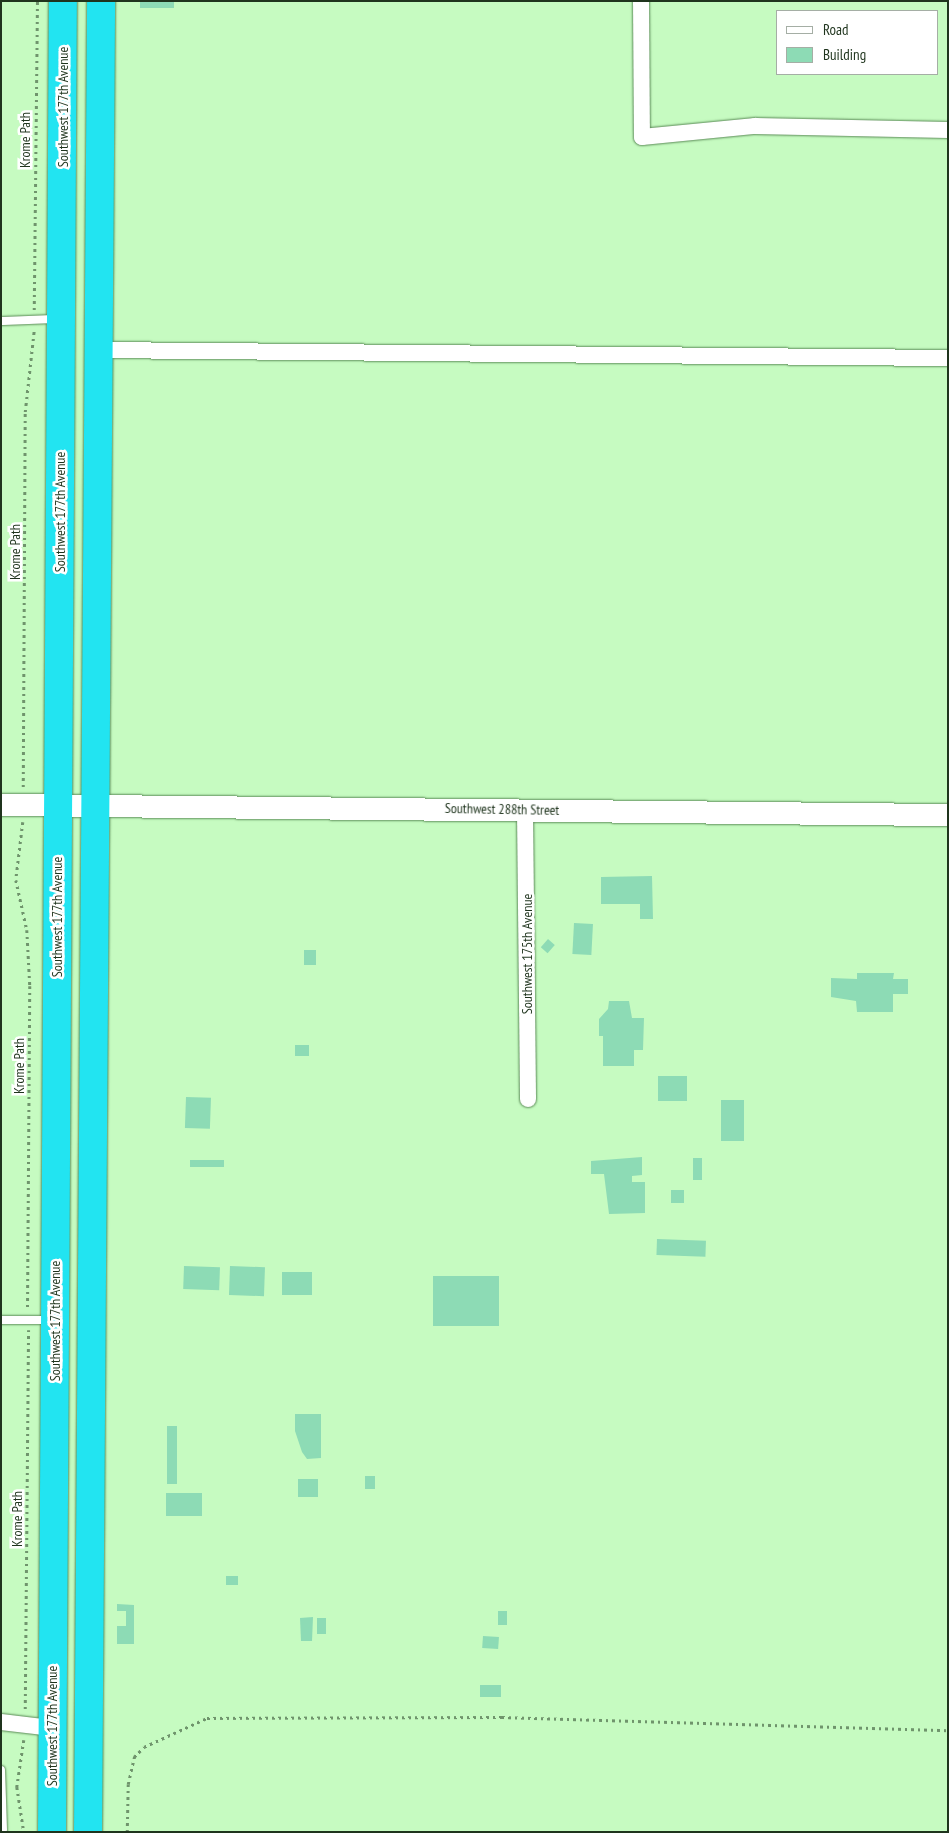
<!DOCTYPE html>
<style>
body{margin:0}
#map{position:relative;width:949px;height:1833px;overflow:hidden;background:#c6fbc1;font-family:"PT Sans Narrow",sans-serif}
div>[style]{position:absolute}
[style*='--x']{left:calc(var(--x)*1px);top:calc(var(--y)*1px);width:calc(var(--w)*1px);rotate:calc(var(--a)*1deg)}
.building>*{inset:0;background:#8ddbb5;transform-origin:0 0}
.path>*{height:2.5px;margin-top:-1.25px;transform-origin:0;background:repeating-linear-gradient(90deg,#6f946c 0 2.5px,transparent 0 6.5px)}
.roads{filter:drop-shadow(0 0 1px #5b8b57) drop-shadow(0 0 1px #5b8b57)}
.lane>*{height:8px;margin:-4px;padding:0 4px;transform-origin:4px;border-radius:4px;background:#fff}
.street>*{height:16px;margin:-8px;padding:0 8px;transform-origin:8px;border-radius:8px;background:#fff}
.secondary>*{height:22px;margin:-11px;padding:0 11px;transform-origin:11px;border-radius:11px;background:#fff}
.highway>*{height:28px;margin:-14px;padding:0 14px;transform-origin:14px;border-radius:14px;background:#22e4f1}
span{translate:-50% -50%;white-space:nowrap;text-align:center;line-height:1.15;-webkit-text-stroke:5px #fff;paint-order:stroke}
.street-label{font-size:14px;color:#1f341d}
.frame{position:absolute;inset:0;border:2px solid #1f341d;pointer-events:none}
.legend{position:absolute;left:776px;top:10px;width:162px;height:65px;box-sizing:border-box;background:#fff;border:1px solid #a5aea5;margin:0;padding:6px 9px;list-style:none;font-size:15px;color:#1f341d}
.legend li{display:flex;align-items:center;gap:10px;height:25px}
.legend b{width:25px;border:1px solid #a5aea5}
</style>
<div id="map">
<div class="building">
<i style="left:140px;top:1px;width:34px;height:7px"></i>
<i style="clip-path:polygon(652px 876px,653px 919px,640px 919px,640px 904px,601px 904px,601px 877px)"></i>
<i style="left:574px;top:923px;width:19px;height:31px;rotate:3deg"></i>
<i style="left:548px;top:939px;width:9px;height:11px;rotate:41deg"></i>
<i style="left:304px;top:950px;width:12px;height:15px"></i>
<i style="clip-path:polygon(857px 973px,894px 973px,893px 979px,908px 979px,908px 994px,893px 994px,893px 1012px,857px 1012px,856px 1001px,831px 997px,831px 978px,857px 979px)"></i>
<i style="clip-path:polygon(609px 1001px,629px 1001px,632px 1018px,644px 1018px,643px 1050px,634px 1050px,634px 1066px,603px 1066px,603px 1036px,599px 1036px,599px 1019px,608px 1009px)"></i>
<i style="left:295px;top:1045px;width:14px;height:11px"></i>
<i style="left:658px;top:1076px;width:29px;height:25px"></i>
<i style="left:186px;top:1097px;width:25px;height:31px;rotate:2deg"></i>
<i style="left:721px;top:1100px;width:23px;height:41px"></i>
<i style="clip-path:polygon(642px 1157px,642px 1175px,632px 1176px,632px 1182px,645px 1182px,645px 1213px,609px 1214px,604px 1174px,591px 1174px,591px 1161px)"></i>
<i style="left:693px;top:1158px;width:9px;height:22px"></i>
<i style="left:190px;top:1160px;width:34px;height:7px"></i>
<i style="left:671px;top:1190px;width:13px;height:13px"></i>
<i style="left:657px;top:1239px;width:49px;height:16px;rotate:2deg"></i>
<i style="left:184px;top:1266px;width:36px;height:23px;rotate:2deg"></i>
<i style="left:230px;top:1266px;width:35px;height:29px;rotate:2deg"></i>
<i style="left:282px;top:1272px;width:30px;height:23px"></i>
<i style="left:433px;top:1276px;width:66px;height:50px"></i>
<i style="clip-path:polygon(295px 1414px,321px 1414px,321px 1458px,307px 1459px,302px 1452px,295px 1431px)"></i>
<i style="left:167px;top:1426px;width:10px;height:58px"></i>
<i style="left:365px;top:1476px;width:10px;height:13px"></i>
<i style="left:298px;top:1479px;width:20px;height:18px"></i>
<i style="left:166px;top:1493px;width:36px;height:23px"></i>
<i style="left:226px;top:1576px;width:12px;height:9px"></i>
<i style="clip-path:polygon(117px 1604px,134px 1605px,134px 1644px,117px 1644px,117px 1626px,126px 1626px,126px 1611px,117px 1611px)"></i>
<i style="left:498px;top:1611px;width:9px;height:14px"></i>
<i style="clip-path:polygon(313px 1617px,312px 1641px,301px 1641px,300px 1618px)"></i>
<i style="left:317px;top:1618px;width:9px;height:16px"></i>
<i style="left:483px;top:1636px;width:16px;height:12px;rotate:4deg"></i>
<i style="left:480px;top:1685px;width:21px;height:12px"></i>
</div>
<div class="path">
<i style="--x:34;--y:310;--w:309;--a:-89.4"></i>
<i style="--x:23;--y:787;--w:375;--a:-89.7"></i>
<i style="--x:25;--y:412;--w:82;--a:-83.7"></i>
<i style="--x:23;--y:822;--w:58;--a:96.9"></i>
<i style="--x:16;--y:880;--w:51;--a:77.6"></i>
<i style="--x:27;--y:930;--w:56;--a:86.9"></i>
<i style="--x:30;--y:986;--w:323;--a:90.4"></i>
<i style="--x:25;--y:1709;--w:379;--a:-89.5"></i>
<i style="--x:24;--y:1740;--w:48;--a:98.5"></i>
<i style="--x:17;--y:1787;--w:46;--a:81.2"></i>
<i style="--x:127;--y:1832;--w:48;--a:-88.8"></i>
<i style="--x:128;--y:1784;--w:28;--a:-77"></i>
<i style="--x:134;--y:1757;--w:14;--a:-45"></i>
<i style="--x:144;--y:1747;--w:69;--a:-24.7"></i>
<i style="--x:207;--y:1718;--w:295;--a:-0.2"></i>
<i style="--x:502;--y:1717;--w:446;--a:1.7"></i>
</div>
<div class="roads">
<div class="lane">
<i style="--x:1;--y:321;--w:55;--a:-2.1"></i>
<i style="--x:1;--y:1320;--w:49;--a:0"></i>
<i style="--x:1;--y:1770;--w:60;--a:88.1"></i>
</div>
<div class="street">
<i style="--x:641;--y:1;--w:136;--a:89.6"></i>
<i style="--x:642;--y:137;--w:114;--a:-5.6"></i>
<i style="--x:755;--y:126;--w:193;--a:1.2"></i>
<i style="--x:98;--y:350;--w:850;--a:0.54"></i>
<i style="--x:525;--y:810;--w:289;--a:89.4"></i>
<i style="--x:1;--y:1722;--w:50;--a:6.8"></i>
</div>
<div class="secondary">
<i style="--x:1;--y:805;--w:947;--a:0.61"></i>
</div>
<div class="highway">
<i style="--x:52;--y:1832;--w:1831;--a:-89.66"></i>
<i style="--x:88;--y:1832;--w:1831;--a:-89.59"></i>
</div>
</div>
<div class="street-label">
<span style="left:63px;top:107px;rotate:-90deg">Southwest 177th Avenue</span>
<span style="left:25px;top:140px;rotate:-90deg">Krome Path</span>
<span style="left:60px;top:512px;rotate:-90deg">Southwest 177th Avenue</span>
<span style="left:15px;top:552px;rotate:-90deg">Krome Path</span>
<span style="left:502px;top:809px;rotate:1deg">Southwest 288th Street</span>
<span style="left:57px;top:917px;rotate:-90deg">Southwest 177th Avenue</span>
<span style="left:527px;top:954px;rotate:-90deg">Southwest 175th Avenue</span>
<span style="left:19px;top:1066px;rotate:-90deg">Krome Path</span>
<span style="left:55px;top:1321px;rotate:-90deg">Southwest 177th Avenue</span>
<span style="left:17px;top:1519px;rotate:-90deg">Krome Path</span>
<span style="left:52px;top:1726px;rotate:-90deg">Southwest 177th Avenue</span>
</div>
<div class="frame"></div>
<ul class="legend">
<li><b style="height:6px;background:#fff"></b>Road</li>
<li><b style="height:14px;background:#8ddbb5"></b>Building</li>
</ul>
</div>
